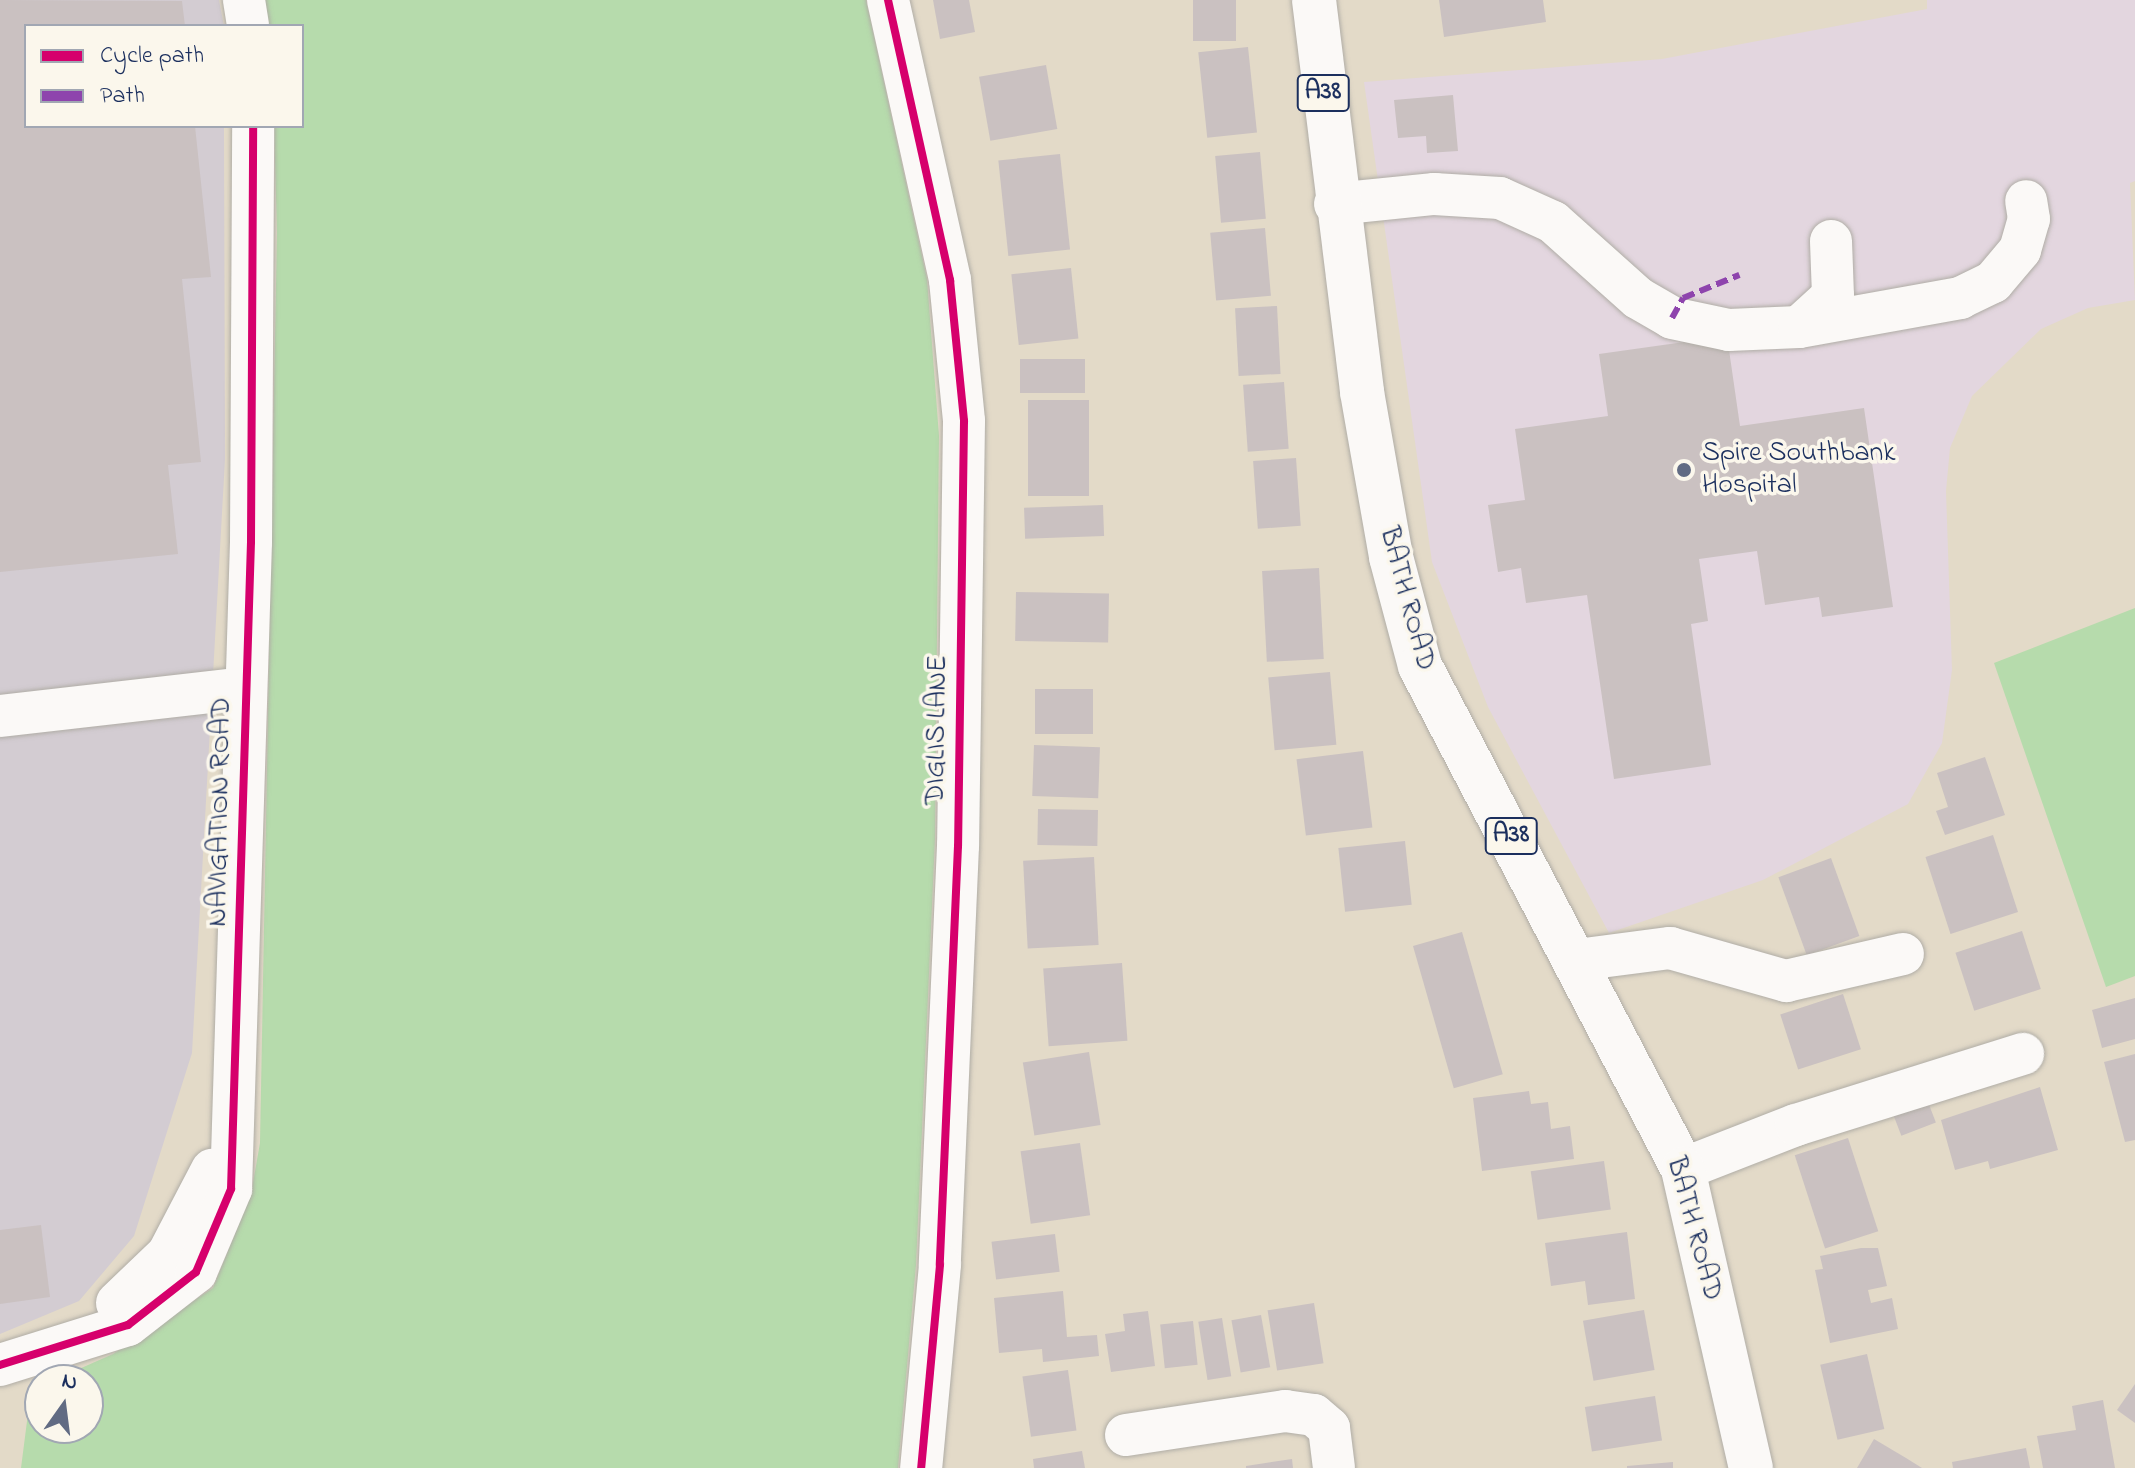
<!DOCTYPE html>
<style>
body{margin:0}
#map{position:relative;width:2135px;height:1468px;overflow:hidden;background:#e3dac8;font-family:"Indie Flower",sans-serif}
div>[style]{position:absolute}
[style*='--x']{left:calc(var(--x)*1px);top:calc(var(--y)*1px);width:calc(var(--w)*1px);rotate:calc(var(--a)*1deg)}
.built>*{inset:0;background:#e3d6df}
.industrial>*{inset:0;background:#d3ccd2}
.green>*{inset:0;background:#b6dbac}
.building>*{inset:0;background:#cac1c1;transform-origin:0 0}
.roads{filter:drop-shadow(0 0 2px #b0ada6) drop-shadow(0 0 2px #b0ada6)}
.minor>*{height:42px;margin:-21px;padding:0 21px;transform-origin:21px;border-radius:21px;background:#fbf9f7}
.major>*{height:44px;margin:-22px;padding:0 22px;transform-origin:22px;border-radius:22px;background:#fbf9f7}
.quiet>*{height:6px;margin-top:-3px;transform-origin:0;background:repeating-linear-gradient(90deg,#8e44ad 0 12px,transparent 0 18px)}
.cycleway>*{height:8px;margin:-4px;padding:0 4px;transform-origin:4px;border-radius:4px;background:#d6006c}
.dots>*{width:22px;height:22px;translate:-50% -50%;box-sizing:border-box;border:4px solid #fbf7ec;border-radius:50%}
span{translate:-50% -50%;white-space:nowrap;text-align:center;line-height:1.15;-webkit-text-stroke:7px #fbf7ec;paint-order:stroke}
.shield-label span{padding:2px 6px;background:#fbf7ec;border:2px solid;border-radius:6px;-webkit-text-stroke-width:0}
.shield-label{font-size:26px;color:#1b2f5e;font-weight:700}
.poi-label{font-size:28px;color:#1b2f5e}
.left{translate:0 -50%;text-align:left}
.street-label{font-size:28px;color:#1b2f5e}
.legend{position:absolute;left:24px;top:24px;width:280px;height:104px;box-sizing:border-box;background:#fbf7ec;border:2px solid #a1a7b3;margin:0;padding:10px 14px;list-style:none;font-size:24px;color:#1b2f5e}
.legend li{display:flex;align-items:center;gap:16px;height:40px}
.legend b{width:40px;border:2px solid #a1a7b3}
.north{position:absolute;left:24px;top:1364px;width:80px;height:80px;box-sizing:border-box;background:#fbf7ec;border:2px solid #a1a7b3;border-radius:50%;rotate:14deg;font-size:22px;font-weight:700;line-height:32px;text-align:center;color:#1b2f5e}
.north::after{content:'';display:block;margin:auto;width:28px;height:36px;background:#616b83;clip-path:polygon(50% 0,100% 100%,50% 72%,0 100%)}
</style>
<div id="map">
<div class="built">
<i style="clip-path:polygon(1927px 0,2135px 0,2135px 181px,2130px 183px,2135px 300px,2088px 308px,2041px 329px,1972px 396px,1950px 448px,1946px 491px,1952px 670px,1942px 743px,1908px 804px,1763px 880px,1609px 933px,1488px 707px,1432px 562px,1364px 82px,1662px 59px,1927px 9px)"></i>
</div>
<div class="industrial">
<i style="clip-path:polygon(0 0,219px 0,224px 26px,26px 26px,26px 126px,224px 126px,225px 459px,192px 1053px,134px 1236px,79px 1301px,0 1334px)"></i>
</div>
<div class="green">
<i style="clip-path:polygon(262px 0,866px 0,927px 279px,939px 436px,935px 839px,916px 1265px,898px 1468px,21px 1468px,31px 1390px,40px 1386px,40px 1428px,88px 1428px,88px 1380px,54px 1380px,113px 1354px,213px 1288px,251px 1194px,260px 1143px,277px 232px,274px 126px,302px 126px,302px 26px,267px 26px)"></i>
<i style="clip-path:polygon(2135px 608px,2135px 976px,2106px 987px,1994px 663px)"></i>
</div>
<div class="building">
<i style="clip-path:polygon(0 0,182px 1px,185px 26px,26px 26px,26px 126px,195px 126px,211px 277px,182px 279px,201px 462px,168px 465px,178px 554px,0 572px)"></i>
<i style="clip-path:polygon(933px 0,969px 0,975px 32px,940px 39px)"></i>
<i style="left:1193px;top:0;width:43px;height:41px"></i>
<i style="clip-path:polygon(1439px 0,1543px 0,1546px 22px,1444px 37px)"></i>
<i style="left:1248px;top:47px;width:86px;height:50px;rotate:84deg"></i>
<i style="left:1046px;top:65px;width:65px;height:68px;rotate:80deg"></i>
<i style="clip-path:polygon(1453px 95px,1458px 151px,1427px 153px,1426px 136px,1398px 138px,1394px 100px)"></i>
<i style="left:1260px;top:152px;width:67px;height:45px;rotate:85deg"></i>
<i style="left:1060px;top:154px;width:96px;height:62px;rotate:84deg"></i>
<i style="left:1265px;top:228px;width:68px;height:55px;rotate:85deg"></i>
<i style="left:1071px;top:268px;width:71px;height:60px;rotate:84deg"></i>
<i style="left:1277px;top:306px;width:68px;height:42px;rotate:87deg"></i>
<i style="clip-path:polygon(1727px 336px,1740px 426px,1864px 408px,1893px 607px,1822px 617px,1819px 597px,1765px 605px,1757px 551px,1699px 559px,1708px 621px,1691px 624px,1711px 765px,1614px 779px,1587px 595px,1526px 603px,1521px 568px,1498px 572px,1488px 505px,1525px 500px,1515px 429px,1608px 416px,1599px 354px)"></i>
<i style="left:1020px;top:359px;width:65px;height:34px"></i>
<i style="left:1284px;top:382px;width:67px;height:41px;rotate:86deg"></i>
<i style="left:1028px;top:400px;width:61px;height:96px"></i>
<i style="left:1296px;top:458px;width:68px;height:43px;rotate:86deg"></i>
<i style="left:1103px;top:505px;width:31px;height:79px;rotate:88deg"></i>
<i style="left:1319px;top:568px;width:91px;height:57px;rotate:87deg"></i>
<i style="left:1016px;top:592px;width:93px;height:49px;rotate:1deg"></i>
<i style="left:1330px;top:672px;width:73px;height:62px;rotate:85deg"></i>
<i style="left:1035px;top:689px;width:58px;height:45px"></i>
<i style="left:1034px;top:745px;width:66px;height:51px;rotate:2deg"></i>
<i style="left:1363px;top:751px;width:77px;height:67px;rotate:83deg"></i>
<i style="clip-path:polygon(1985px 757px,2005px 815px,1945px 835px,1936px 811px,1948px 807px,1937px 773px)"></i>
<i style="left:1038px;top:809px;width:60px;height:36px;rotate:1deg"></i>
<i style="left:1993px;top:835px;width:81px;height:71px;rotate:72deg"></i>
<i style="left:1405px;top:841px;width:64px;height:67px;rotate:84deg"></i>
<i style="left:1094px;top:857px;width:88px;height:71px;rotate:87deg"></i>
<i style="left:1831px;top:858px;width:83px;height:56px;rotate:70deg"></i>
<i style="left:2022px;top:931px;width:61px;height:70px;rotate:72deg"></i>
<i style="left:1462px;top:932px;width:148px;height:51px;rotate:74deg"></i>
<i style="left:1122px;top:963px;width:78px;height:79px;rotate:86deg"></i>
<i style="left:1843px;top:994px;width:58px;height:66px;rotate:72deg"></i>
<i style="clip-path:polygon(2135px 998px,2135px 1039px,2102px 1048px,2092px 1010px)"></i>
<i style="left:1089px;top:1052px;width:74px;height:67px;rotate:81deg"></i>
<i style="clip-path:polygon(2135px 1054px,2135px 1140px,2125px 1142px,2104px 1062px)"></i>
<i style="clip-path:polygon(2040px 1087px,2058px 1150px,1990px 1169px,1988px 1161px,1955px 1170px,1941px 1120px)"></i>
<i style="left:1923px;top:1089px;width:36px;height:37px;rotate:69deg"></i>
<i style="clip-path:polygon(1529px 1091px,1531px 1104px,1548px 1102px,1551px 1129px,1570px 1126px,1574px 1159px,1482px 1171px,1473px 1098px)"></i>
<i style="left:1848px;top:1138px;width:98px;height:56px;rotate:72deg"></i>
<i style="left:1080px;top:1143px;width:73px;height:60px;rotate:82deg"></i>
<i style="left:1604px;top:1161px;width:49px;height:74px;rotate:82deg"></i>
<i style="clip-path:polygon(41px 1225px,50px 1297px,0 1304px,0 1230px)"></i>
<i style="clip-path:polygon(1627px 1232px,1635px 1299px,1588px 1305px,1585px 1281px,1551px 1286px,1545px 1243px)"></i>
<i style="left:1055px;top:1234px;width:38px;height:64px;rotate:83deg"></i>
<i style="clip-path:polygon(1861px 1248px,1878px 1248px,1887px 1286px,1868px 1290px,1871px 1303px,1892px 1298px,1898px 1329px,1830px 1343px,1815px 1270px,1823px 1269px,1820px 1256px)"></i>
<i style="clip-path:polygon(1063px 1291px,1067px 1337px,1097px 1335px,1099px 1356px,1043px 1362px,1042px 1349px,999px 1353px,994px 1298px)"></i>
<i style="left:1314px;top:1303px;width:61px;height:47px;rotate:81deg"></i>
<i style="left:1644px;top:1310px;width:61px;height:62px;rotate:80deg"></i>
<i style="clip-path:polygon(1148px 1311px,1155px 1366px,1111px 1372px,1105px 1334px,1125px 1331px,1123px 1314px)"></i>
<i style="left:1261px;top:1315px;width:53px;height:30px;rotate:80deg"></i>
<i style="left:1222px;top:1318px;width:59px;height:24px;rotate:81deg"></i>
<i style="left:1193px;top:1321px;width:44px;height:33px;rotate:84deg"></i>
<i style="left:1867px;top:1354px;width:77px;height:48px;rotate:77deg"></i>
<i style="left:1068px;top:1370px;width:61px;height:46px;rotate:82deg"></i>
<i style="clip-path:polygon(2135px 1384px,2135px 1423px,2117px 1410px)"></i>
<i style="left:1655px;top:1396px;width:45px;height:71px;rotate:81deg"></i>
<i style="clip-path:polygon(2103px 1400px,2115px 1468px,2043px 1468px,2037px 1436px,2076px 1430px,2072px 1406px)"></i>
<i style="clip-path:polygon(1874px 1439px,1906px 1458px,1922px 1468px,1857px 1468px)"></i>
<i style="clip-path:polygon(2026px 1448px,2030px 1468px,1953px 1468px,1952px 1462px)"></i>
<i style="clip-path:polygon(1082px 1451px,1085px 1468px,1034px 1468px,1033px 1459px)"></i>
<i style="clip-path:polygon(1292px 1459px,1293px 1468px,1246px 1468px,1246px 1466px)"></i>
<i style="clip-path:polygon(1673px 1462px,1673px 1468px,1627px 1468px,1627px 1466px)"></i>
</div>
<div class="roads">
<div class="minor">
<i style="--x:244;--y:0;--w:26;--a:81"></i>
<i style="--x:888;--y:0;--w:287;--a:77.5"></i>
<i style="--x:950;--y:280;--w:142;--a:84.3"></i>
<i style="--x:964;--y:421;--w:425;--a:90.8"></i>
<i style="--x:958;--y:846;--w:419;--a:92.5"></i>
<i style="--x:940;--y:1265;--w:204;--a:95.3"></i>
<i style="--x:1335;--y:204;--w:100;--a:-5.8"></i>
<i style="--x:1434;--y:194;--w:66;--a:3.5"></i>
<i style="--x:1500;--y:198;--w:58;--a:24.4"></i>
<i style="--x:1553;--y:222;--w:114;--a:41.8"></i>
<i style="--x:1638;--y:298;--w:39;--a:30"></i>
<i style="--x:1672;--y:318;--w:58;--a:11.9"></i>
<i style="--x:1729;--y:330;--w:70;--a:-2.5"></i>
<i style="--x:1799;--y:327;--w:164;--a:-10.2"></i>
<i style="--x:1960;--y:298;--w:37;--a:-26"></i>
<i style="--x:1993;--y:282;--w:42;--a:-49.8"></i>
<i style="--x:2020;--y:250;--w:32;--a:-74"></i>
<i style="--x:2029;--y:219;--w:18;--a:-99"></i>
<i style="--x:1799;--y:327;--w:46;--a:-42.4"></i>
<i style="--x:1833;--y:296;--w:55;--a:-92.1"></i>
<i style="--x:0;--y:716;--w:247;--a:-6.5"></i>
<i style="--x:1577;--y:960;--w:94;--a:-7.4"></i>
<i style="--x:1670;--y:948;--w:121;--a:15.9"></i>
<i style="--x:1786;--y:981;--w:120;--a:-13"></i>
<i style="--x:1683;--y:1169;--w:121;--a:-21.3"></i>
<i style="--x:1796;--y:1125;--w:238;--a:-17.4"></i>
<i style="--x:117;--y:1303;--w:71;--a:-43.9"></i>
<i style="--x:168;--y:1254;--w:95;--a:-62.4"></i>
<i style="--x:0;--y:1365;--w:134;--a:-17.4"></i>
<i style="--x:128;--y:1325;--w:86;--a:-37.9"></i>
<i style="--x:196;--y:1272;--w:90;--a:-67.1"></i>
<i style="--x:231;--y:1189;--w:647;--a:-88.23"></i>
<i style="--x:251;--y:542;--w:416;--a:-89.7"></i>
<i style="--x:1126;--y:1435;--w:161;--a:-8.6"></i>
<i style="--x:1285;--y:1411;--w:29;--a:8"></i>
<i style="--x:1314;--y:1415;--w:20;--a:41"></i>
<i style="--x:1329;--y:1428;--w:40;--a:82.9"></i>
</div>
<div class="major">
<i style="--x:1314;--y:0;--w:395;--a:83"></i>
<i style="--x:1362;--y:392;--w:168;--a:80"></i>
<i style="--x:1391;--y:557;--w:113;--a:75.1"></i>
<i style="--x:1420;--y:666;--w:568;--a:62.4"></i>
<i style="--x:1683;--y:1169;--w:307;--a:77.2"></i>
</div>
</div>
<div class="quiet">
<i style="--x:1672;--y:318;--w:23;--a:-61"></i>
<i style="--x:1683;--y:298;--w:61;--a:-22.3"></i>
</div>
<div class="cycleway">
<i style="--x:888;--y:0;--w:287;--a:77.5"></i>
<i style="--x:950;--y:280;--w:142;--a:84.3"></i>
<i style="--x:964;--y:421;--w:425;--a:90.8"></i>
<i style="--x:958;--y:846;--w:419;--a:92.5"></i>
<i style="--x:940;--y:1265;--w:204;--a:95.3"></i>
<i style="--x:0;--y:1365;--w:134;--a:-17.4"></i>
<i style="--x:128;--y:1325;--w:86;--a:-37.9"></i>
<i style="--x:196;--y:1272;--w:90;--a:-67.1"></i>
<i style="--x:231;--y:1189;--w:647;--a:-88.23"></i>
<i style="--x:251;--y:542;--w:416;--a:-89.7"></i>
</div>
<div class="dots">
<i style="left:1684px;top:470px;background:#616b83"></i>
</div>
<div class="shield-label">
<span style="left:1323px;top:93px">A38</span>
<span style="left:1511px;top:836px">A38</span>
</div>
<div class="poi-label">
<span class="left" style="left:1702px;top:470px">Spire Southbank<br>Hospital</span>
</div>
<div class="street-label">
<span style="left:1406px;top:599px;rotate:75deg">BATH ROAD</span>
<span style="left:938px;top:730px;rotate:-89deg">DIGLIS LANE</span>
<span style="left:221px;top:812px;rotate:-89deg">NAVIGATION ROAD</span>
<span style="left:1693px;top:1229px;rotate:75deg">BATH ROAD</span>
</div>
<ul class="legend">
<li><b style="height:10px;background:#d6006c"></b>Cycle path</li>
<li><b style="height:10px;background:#8e44ad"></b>Path</li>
</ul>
<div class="north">N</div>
</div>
